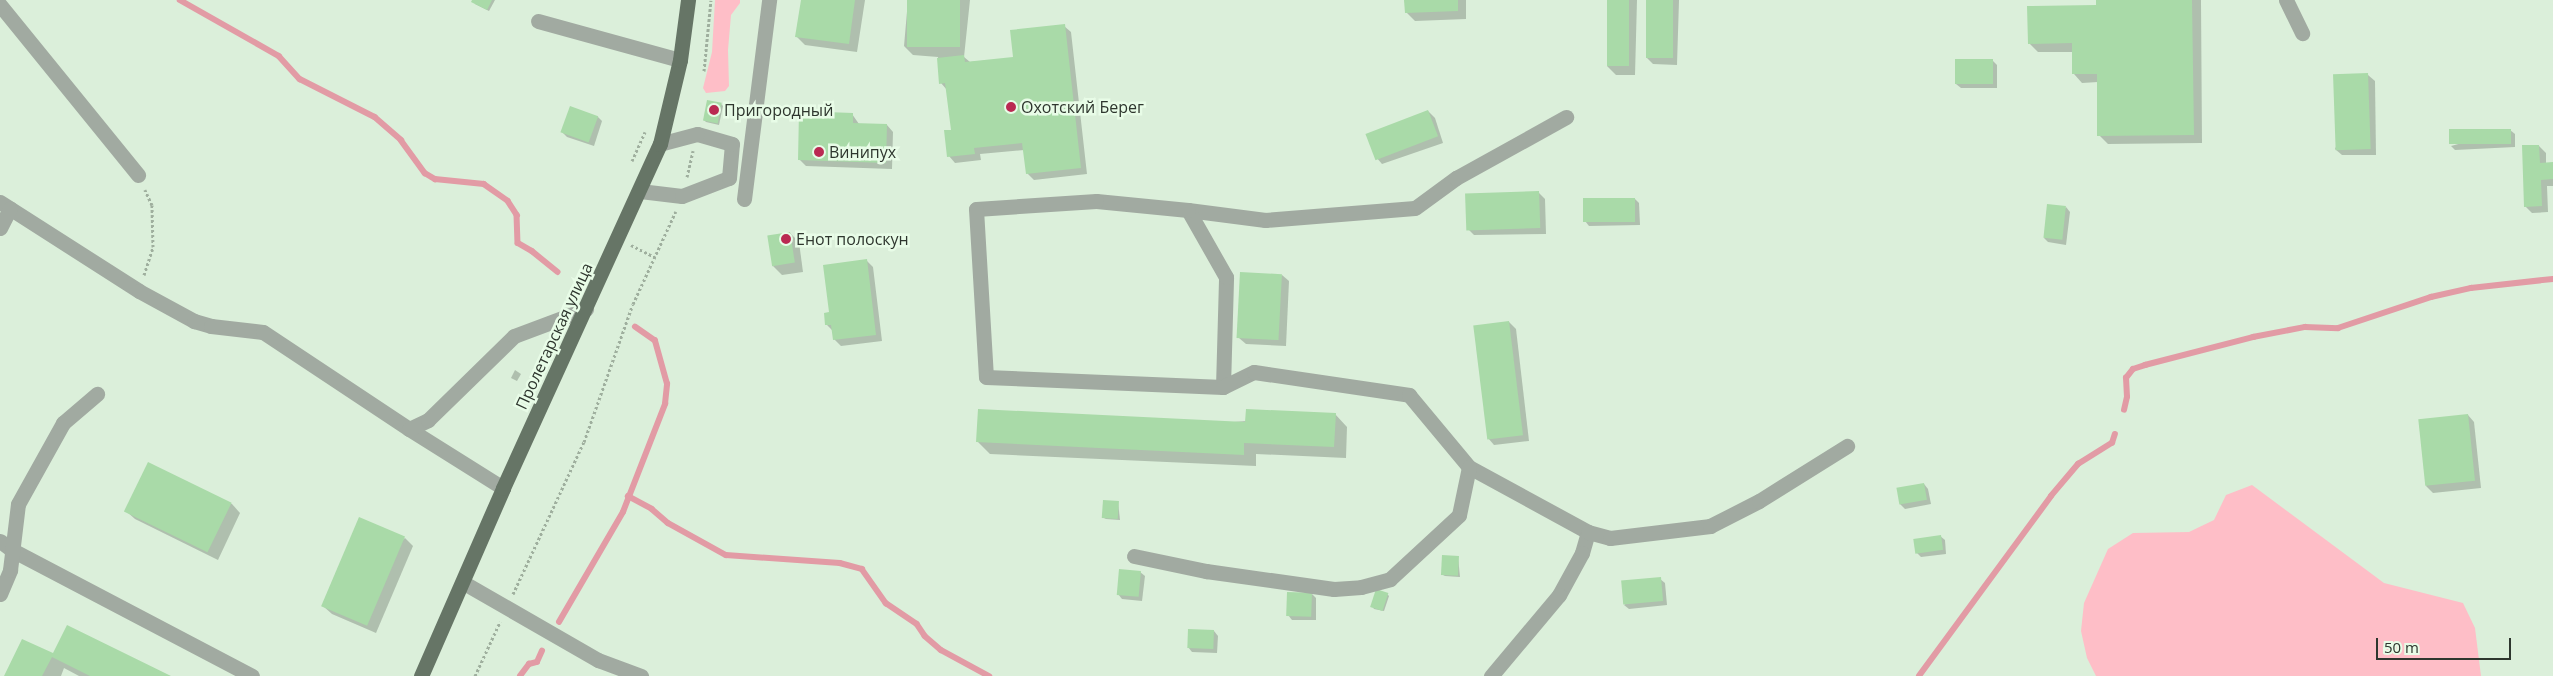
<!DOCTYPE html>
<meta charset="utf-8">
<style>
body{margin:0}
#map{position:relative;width:2553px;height:676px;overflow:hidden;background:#dbefda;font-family:"Open Sans",sans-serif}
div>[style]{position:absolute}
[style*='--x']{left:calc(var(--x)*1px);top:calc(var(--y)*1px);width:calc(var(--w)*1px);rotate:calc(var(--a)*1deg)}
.green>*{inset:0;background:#febec7}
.shadow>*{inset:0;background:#0003}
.stream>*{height:5.5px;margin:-2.75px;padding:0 2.75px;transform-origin:2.75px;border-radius:2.75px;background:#e29ba5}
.building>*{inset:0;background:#a9daa8;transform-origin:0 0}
.path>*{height:3px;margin-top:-1.5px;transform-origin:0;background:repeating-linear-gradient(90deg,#9faf9e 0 2.5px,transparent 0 5px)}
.minor>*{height:15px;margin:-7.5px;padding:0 7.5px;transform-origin:7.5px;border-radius:7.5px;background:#a1aaa1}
.major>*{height:15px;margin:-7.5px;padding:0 7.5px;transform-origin:7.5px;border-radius:7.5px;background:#667566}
.dots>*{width:14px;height:14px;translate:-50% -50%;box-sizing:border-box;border:2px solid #e8fce7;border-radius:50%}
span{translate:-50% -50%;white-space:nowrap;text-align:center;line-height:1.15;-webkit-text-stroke:5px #e8fce7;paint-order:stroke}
.poi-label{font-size:16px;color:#2e362e}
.left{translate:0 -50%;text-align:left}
.street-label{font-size:16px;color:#2e362e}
.scale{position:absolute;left:2376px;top:638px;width:135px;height:22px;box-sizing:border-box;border:2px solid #2e362e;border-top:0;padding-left:6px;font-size:15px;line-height:18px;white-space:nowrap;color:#2e362e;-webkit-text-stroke:4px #e8fce7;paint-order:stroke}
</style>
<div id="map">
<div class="green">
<i style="clip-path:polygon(715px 0,740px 0,740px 3px,731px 15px,728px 50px,729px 86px,725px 91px,706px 93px,703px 88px,712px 52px)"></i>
<i style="clip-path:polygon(2252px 485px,2384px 583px,2463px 603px,2475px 628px,2481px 676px,2096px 676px,2087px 658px,2081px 631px,2084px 603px,2108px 549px,2133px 533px,2189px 532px,2214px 520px,2226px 495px)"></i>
</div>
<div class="shadow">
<i style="clip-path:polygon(474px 0,495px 0,489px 11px,475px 4px)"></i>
<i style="clip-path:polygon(802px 0,865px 0,857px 52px,805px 45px,796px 36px)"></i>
<i style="clip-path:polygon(908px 0,970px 0,964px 57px,970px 62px,1014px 58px,1064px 26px,1071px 32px,1087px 174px,1034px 180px,1027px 173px,1024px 150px,980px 154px,981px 160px,955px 163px,949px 156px,952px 131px,947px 90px,941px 83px,938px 57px,913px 55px,904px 46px)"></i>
<i style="clip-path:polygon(1405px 0,1466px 0,1466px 19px,1415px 21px,1406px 12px)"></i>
<i style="clip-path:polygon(1609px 0,1637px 0,1635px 75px,1616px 75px,1607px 66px)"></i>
<i style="clip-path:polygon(1648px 0,1679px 0,1677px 65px,1653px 64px,1646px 57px)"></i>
<i style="clip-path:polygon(2097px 0,2201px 0,2202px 143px,2108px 144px,2099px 135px,2098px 82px,2082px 83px,2074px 74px,2073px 52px,2038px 52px,2029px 43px,2097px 6px)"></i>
<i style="clip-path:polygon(1992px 60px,1997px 65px,1997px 88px,1961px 88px,1956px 84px)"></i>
<i style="clip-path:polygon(2368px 75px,2375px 81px,2376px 155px,2342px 155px,2335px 149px)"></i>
<i style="clip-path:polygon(721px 104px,723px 106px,719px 125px,706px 122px,704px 120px)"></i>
<i style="clip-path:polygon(571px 108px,598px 117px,602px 121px,594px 146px,567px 137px,563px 133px)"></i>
<i style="clip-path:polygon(1428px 111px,1435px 118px,1443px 143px,1382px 164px,1376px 157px)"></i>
<i style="clip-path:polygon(852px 114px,859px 124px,887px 125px,893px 132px,892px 169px,806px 166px,799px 159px)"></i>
<i style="clip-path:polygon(2510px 130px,2515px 134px,2515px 147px,2455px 150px,2451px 146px)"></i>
<i style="clip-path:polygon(2539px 146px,2546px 153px,2546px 164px,2553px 164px,2553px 186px,2547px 186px,2548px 212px,2532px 213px,2525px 206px)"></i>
<i style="clip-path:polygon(1539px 193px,1545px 199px,1546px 234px,1474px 235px,1467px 228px)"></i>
<i style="clip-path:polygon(1635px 199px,1639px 203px,1640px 225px,1589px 226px,1585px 221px)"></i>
<i style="clip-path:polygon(2066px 207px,2070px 212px,2066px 245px,2048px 242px,2044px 238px)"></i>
<i style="clip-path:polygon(790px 233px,799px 242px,803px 272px,782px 275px,773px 266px)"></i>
<i style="clip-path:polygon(866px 260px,873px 267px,882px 341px,841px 346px,834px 339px,833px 331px,827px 325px,831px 313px)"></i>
<i style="clip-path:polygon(1282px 275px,1289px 281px,1286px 346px,1246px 344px,1239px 338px)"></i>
<i style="clip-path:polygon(1509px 322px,1516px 329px,1529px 441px,1494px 445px,1488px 438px)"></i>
<i style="clip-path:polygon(515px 370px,521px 374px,517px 381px,511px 378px)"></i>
<i style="clip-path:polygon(1335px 414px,1347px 427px,1346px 458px,1256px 454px,1256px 466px,990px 454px,978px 442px)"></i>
<i style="clip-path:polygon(2468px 415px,2474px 422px,2481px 488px,2433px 493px,2426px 486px)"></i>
<i style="clip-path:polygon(149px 464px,232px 504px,240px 513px,218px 560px,135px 519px,126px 511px)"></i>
<i style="clip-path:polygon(1924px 484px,1928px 489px,1931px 504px,1905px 509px,1900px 504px)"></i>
<i style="clip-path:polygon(1118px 502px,1120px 520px,1106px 519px,1104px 518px)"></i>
<i style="clip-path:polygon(1940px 536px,1945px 540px,1946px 554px,1921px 557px,1916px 552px)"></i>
<i style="clip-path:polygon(405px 538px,413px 546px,376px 633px,332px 614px,323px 606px)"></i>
<i style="clip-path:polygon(1458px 557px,1460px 577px,1445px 576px,1443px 575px)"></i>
<i style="clip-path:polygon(1140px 572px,1145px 576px,1142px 601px,1122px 599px,1118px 594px)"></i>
<i style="clip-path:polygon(1660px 579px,1665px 583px,1667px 605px,1629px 609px,1624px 605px)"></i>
<i style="clip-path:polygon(1312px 594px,1316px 598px,1316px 620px,1292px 620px,1288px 615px)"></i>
<i style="clip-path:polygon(1387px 594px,1389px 596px,1384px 611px,1374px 609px,1373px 607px)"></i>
<i style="clip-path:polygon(1214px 631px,1218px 636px,1217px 653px,1192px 652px,1188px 647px)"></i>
<i style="clip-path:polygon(53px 655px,168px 676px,79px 676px,64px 668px,61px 676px,6px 676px)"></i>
</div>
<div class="stream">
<i style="--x:180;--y:0;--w:114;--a:29.5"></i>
<i style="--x:279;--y:56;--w:31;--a:48"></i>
<i style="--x:300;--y:79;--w:84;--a:26.9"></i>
<i style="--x:375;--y:117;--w:35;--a:41"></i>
<i style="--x:401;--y:140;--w:41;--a:54"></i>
<i style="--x:425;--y:173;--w:12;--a:31"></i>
<i style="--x:435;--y:179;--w:49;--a:5.8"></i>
<i style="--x:484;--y:184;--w:29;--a:35"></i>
<i style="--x:508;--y:201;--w:17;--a:57"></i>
<i style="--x:517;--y:215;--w:28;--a:88"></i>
<i style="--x:518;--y:243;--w:16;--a:30"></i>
<i style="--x:532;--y:251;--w:33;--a:39"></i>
<i style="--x:2124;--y:410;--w:13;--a:-77"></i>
<i style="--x:2127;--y:397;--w:19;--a:-93"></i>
<i style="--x:2126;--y:378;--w:11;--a:-52"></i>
<i style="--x:2133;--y:369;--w:13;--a:-18"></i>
<i style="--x:2145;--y:365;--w:112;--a:-14.5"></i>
<i style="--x:2253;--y:337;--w:53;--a:-10.9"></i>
<i style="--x:2305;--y:327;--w:33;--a:2"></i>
<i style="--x:2338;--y:328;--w:98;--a:-18.4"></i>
<i style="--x:2431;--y:297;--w:41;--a:-12.7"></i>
<i style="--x:2471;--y:288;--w:82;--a:-6.3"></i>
<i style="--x:628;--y:496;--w:27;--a:28"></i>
<i style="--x:652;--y:509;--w:21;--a:41"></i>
<i style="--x:668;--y:523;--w:66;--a:28.9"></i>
<i style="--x:726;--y:555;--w:114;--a:4"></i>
<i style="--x:840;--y:563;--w:23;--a:15"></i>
<i style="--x:862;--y:569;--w:42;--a:54.8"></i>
<i style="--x:886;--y:603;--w:37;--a:34"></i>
<i style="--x:917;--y:624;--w:14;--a:56"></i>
<i style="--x:925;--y:636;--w:21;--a:41"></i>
<i style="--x:941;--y:650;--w:55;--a:28.4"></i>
<i style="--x:559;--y:622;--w:127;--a:-59.8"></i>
<i style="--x:623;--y:512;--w:116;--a:-68.7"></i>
<i style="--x:665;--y:404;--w:20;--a:-84"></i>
<i style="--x:667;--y:384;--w:45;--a:-105.6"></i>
<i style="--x:655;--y:341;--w:24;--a:-145"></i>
<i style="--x:520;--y:676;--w:15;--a:-53"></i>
<i style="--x:529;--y:664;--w:8;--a:-14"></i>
<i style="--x:537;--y:662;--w:12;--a:-66"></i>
<i style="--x:1919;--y:676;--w:223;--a:-53.7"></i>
<i style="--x:2051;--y:496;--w:42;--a:-49.8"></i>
<i style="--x:2078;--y:464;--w:40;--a:-32"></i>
<i style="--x:2112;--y:443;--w:9;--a:-72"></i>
</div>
<div class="building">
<i style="clip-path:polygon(472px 0,492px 0,487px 10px,471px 2px)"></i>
<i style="clip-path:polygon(801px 0,855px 0,849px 44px,795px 37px)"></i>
<i style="left:907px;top:0;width:53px;height:47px"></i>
<i style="clip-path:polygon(1404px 0,1458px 0,1458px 11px,1405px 13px)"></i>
<i style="left:1607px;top:0;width:22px;height:66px"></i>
<i style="left:1646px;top:0;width:27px;height:58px"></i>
<i style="clip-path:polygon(2096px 0,2192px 0,2194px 135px,2097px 136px,2097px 74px,2072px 74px,2072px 43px,2028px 44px,2027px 6px,2096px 5px)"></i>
<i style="clip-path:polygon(1065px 24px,1081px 168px,1026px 174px,1022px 143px,974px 148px,975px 154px,947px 157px,944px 130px,951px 130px,945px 83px,939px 84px,937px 58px,964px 55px,965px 62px,1013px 57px,1010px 30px)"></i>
<i style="left:1993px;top:59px;width:25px;height:38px;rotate:90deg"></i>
<i style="left:2368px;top:73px;width:76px;height:35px;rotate:88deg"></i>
<i style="left:707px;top:100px;width:15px;height:21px;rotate:11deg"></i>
<i style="left:570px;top:106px;width:30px;height:28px;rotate:20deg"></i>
<i style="left:1428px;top:110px;width:28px;height:67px;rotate:69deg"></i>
<i style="clip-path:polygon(799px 111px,853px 113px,853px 123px,887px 124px,886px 163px,798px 160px)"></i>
<i style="left:2511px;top:129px;width:15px;height:62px;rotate:90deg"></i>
<i style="clip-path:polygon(2522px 145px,2539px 145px,2540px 163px,2553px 162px,2553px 179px,2541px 180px,2542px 206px,2524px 207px)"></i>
<i style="left:1539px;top:191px;width:37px;height:74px;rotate:88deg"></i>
<i style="left:1583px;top:198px;width:52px;height:24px"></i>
<i style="left:2047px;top:204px;width:19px;height:34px;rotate:6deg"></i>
<i style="left:790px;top:232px;width:31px;height:23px;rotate:81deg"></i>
<i style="clip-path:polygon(867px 259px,876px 335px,833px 340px,831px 325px,825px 325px,824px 313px,829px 312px,823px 265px)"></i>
<i style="left:1240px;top:272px;width:42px;height:66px;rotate:3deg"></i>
<i style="left:1509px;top:321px;width:115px;height:36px;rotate:83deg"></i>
<i style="clip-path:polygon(978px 409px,1245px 422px,1246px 409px,1336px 413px,1334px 447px,1244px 443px,1244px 455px,976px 442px)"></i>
<i style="left:2468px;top:414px;width:67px;height:50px;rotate:84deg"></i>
<i style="left:148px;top:462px;width:93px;height:55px;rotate:26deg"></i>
<i style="left:1924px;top:483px;width:17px;height:28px;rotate:80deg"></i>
<i style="left:1103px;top:500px;width:16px;height:18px;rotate:4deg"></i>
<i style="left:359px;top:517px;width:50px;height:97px;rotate:23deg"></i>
<i style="left:1941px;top:535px;width:15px;height:28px;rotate:82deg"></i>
<i style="left:1442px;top:555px;width:17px;height:20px;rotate:3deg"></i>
<i style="left:1119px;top:569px;width:22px;height:26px;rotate:5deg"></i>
<i style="left:1661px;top:577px;width:24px;height:40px;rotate:85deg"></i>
<i style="left:1376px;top:589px;width:13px;height:19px;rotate:18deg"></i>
<i style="left:1287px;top:592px;width:25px;height:24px;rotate:2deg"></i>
<i style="clip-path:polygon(67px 625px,171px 676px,90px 676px,52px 657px,42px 676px,4px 676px,22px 639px,53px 653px)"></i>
<i style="left:1188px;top:629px;width:26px;height:19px;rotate:2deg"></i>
</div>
<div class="path">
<i style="--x:704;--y:71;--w:71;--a:-84.4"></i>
<i style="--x:632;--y:161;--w:32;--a:-66"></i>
<i style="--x:687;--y:177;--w:27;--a:-77"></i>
<i style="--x:631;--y:245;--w:27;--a:27"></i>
<i style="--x:144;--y:275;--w:29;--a:-72"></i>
<i style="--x:153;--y:247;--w:42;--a:-91.4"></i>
<i style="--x:152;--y:205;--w:17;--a:-115"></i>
<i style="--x:513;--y:594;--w:168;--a:-65"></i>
<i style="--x:584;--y:442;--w:146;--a:-70.5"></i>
<i style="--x:633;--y:304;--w:102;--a:-65.2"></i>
<i style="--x:475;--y:676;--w:60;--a:-65.2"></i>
</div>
<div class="minor">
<i style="--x:2286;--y:0;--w:37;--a:64"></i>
<i style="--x:0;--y:5;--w:219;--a:50.9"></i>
<i style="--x:538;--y:21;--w:147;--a:15.4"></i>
<i style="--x:640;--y:191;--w:42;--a:6.8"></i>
<i style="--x:682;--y:196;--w:50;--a:-21"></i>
<i style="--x:729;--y:178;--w:34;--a:-85"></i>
<i style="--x:732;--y:144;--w:36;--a:-164"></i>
<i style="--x:697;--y:134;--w:38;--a:165"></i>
<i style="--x:744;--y:199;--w:201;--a:-82.8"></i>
<i style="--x:0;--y:202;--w:165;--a:32.6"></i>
<i style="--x:139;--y:291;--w:63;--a:28.6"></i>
<i style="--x:194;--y:321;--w:18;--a:16"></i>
<i style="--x:211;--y:326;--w:52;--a:6.6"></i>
<i style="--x:263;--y:332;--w:175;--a:33.6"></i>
<i style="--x:409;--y:429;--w:111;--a:32.1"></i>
<i style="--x:1188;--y:210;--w:78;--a:7.4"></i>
<i style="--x:1265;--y:220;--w:150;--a:-4.6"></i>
<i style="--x:1415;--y:208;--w:51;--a:-36.2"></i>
<i style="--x:1456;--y:178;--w:126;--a:-29"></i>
<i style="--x:0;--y:228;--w:22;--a:-63"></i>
<i style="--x:1223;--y:387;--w:110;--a:-88.4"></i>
<i style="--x:1226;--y:277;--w:77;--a:-119.6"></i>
<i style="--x:1188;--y:210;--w:92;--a:-174.4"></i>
<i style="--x:1096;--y:201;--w:120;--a:176.2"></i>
<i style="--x:976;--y:209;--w:168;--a:86.6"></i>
<i style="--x:986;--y:377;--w:237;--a:2.4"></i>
<i style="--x:1223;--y:387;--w:34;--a:-26"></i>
<i style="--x:1254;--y:372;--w:157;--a:8.4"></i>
<i style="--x:1409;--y:395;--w:94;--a:50.2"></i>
<i style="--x:1469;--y:467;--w:136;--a:28.6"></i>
<i style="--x:1588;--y:532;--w:22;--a:106"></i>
<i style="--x:1582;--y:553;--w:48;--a:118.7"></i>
<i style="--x:1559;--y:595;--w:106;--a:130"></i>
<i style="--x:409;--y:429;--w:21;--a:-25"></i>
<i style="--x:428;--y:420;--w:120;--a:-44.3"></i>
<i style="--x:514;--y:336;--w:77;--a:-20.6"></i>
<i style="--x:1588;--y:532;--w:23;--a:15"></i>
<i style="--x:1610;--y:538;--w:101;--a:-6.8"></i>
<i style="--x:1710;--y:526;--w:55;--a:-27"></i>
<i style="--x:1759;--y:501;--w:104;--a:-32"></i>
<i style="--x:0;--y:541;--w:15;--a:37"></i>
<i style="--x:12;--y:550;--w:271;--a:27.7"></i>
<i style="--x:1134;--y:556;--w:74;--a:11.8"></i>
<i style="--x:1206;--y:571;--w:129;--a:8"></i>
<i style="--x:1334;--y:589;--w:27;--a:-4"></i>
<i style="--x:1361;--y:587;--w:30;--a:-15"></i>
<i style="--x:1390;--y:579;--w:94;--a:-42.8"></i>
<i style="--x:1459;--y:515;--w:49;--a:-78.2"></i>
<i style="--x:464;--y:583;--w:155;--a:29.9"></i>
<i style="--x:598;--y:660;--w:46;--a:20.4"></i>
<i style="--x:0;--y:594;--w:26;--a:-67"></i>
<i style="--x:10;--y:570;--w:66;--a:-83.1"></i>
<i style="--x:18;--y:504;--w:93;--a:-60.9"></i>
<i style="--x:63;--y:423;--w:45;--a:-40.5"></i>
</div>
<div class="major">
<i style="--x:421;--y:676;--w:205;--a:-66.4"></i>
<i style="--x:503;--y:488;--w:378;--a:-65.5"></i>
<i style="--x:660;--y:144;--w:86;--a:-76.6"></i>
<i style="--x:680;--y:60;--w:61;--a:-82.4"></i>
</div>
<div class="dots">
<i style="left:1011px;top:107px;background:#ba2a52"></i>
<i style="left:714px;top:110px;background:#ba2a52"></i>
<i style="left:819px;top:152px;background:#ba2a52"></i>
<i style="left:786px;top:239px;background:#ba2a52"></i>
</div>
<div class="poi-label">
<span class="left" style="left:1021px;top:107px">Охотский Берег</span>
<span class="left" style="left:724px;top:110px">Пригородный</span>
<span class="left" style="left:829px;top:152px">Винипух</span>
<span class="left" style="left:796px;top:239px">Енот полоскун</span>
</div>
<div class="street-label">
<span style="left:554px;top:336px;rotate:-65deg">Пролетарская улица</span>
</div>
<div class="scale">50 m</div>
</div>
